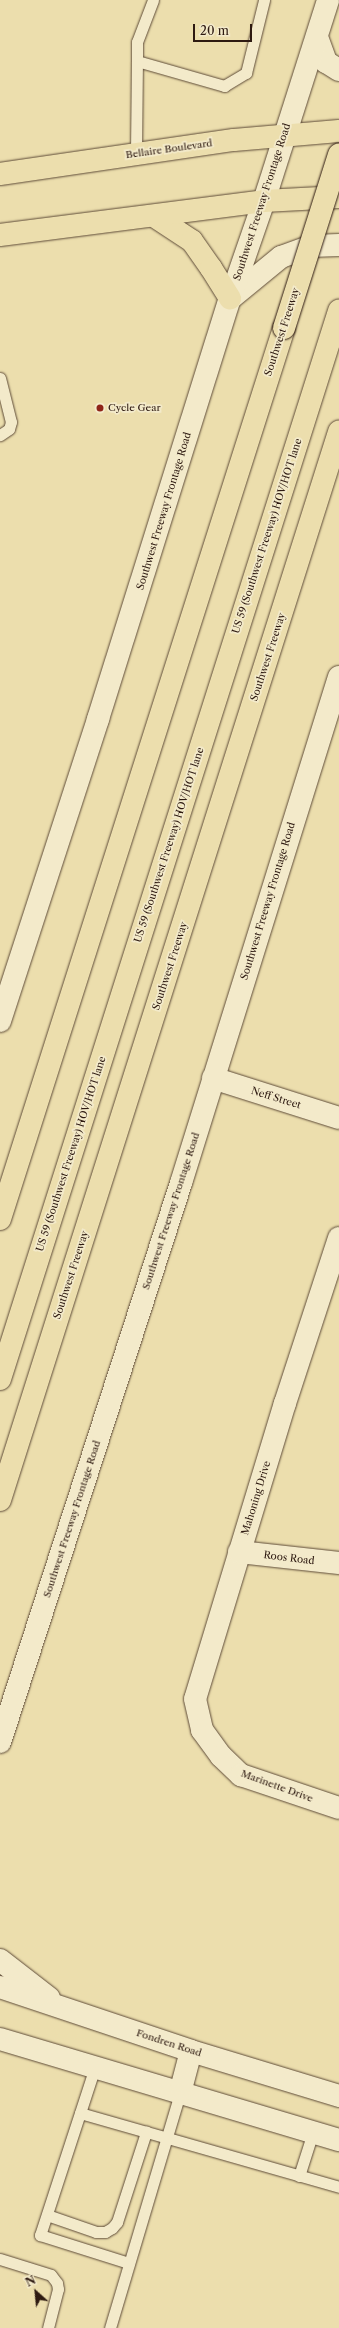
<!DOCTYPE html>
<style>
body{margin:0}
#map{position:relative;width:339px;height:2328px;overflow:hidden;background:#ecdead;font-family:"Libre Caslon Text",serif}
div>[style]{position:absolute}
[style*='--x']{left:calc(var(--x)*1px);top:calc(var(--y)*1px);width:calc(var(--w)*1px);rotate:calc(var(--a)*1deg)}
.roads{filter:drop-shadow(0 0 1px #5e4b38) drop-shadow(0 0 1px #5e4b38)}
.service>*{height:11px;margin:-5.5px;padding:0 5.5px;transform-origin:5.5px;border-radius:5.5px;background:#f3eaca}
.minor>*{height:22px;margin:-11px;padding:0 11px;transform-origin:11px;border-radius:11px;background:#f3eaca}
.secondary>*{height:22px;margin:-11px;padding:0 11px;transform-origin:11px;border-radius:11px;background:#f3eaca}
.primary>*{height:22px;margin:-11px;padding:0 11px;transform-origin:11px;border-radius:11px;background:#ecdead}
.motorway>*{height:22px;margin:-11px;padding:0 11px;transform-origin:11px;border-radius:11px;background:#ecdead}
.bridges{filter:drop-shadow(0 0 1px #2e1a11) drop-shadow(0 0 1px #2e1a11)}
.motorway-bridge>*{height:22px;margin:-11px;padding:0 11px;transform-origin:11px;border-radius:11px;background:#ecdead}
.dots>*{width:11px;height:11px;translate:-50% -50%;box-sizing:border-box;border:2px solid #f3eaca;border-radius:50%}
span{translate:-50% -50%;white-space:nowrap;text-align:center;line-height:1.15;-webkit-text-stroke:3.5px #f3eaca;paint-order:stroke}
.street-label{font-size:10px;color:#2e1a11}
.poi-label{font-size:10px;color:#2e1a11}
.left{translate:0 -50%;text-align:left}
.north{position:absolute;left:16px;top:2272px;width:40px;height:40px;-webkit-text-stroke:3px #f3eaca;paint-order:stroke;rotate:333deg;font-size:11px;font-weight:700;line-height:16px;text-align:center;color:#2e1a11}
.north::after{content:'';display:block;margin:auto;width:14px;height:18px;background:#2e1a11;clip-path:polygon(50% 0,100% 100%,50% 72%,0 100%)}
.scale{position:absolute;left:193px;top:24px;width:59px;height:18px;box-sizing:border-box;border:2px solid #2e1a11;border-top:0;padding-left:5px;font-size:12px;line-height:14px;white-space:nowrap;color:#2e1a11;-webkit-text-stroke:3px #f3eaca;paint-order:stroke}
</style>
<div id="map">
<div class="roads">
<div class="service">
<i style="--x:137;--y:61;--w:19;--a:-90"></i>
<i style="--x:137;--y:42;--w:45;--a:-69.1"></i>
<i style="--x:136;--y:153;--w:92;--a:-89.4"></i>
<i style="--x:137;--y:61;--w:91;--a:16"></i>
<i style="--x:224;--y:86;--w:26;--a:-31"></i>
<i style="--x:246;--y:73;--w:75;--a:-76.1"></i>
<i style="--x:0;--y:378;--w:45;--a:76"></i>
<i style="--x:11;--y:422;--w:7;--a:106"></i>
<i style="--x:9;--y:429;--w:11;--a:146"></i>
<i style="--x:95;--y:2067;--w:177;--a:108.1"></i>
<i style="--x:40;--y:2235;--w:93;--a:17.5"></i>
<i style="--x:80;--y:2113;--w:269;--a:15.9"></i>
<i style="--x:299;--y:2176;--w:46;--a:-72.3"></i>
<i style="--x:47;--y:2215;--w:52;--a:19.1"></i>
<i style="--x:96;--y:2232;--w:9;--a:0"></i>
<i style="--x:105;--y:2232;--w:8;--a:-30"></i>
<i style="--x:112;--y:2228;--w:8;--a:-50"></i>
<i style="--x:117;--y:2222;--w:95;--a:-72.1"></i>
<i style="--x:0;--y:2259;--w:53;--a:17.4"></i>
<i style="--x:51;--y:2275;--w:10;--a:53"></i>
<i style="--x:57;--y:2283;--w:6;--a:81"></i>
<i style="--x:58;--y:2289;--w:40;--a:104.4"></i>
<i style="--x:110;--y:2328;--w:245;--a:-73.4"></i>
</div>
<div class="minor">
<i style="--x:213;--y:1078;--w:132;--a:17.6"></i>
<i style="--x:339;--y:1238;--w:174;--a:108.1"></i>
<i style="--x:285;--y:1403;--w:309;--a:106.9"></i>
<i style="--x:195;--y:1699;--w:32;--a:77"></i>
<i style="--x:202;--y:1730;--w:32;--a:54"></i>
<i style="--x:221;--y:1756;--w:28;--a:44"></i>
<i style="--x:241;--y:1775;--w:103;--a:18.6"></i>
<i style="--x:239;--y:1552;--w:101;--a:6.3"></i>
</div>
<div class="secondary">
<i style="--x:317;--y:37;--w:27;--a:70"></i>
<i style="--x:326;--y:62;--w:15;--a:32"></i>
<i style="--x:231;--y:298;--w:65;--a:-39.4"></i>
<i style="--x:281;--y:257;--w:32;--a:-20"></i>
<i style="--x:311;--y:246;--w:28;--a:-2"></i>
<i style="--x:0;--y:1021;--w:318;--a:-72"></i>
<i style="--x:98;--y:719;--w:440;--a:-72.6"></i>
<i style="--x:230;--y:299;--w:104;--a:-70.9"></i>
<i style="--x:264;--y:201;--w:211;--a:-72.3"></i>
<i style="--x:0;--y:1742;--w:588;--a:-72.06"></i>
<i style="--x:181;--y:1183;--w:530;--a:-72.66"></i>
<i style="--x:0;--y:1960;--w:62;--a:37.8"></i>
<i style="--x:0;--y:1987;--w:201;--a:18.5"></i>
<i style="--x:191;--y:2051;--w:155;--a:16.9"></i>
<i style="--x:0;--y:2039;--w:354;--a:16.6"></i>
<i style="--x:180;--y:2093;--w:43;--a:-75.3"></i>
</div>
<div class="primary">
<i style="--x:0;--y:174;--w:236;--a:-8.3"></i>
<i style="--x:234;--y:140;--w:105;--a:-4.9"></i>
<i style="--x:154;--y:216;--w:45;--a:33.3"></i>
<i style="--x:192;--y:241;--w:33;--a:55"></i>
<i style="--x:211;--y:268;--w:36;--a:58"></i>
<i style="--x:0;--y:235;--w:266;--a:-7.3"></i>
<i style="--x:264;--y:201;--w:75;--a:-3.1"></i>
</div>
<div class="motorway">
<i style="--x:0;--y:1219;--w:935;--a:-72.32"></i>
<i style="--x:0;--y:1379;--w:1121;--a:-72.39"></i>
<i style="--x:0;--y:1500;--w:1121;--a:-72.39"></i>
</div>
</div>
<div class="bridges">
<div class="motorway-bridge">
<i style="--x:284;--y:328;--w:182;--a:-72.4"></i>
</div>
</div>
<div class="dots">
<i style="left:100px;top:408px;background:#8f2418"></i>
</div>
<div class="street-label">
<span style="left:169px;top:149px;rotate:-8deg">Bellaire Boulevard</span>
<span style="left:262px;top:202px;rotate:-72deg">Southwest Freeway Frontage Road</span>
<span style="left:282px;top:332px;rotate:-72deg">Southwest Freeway</span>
<span style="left:164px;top:511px;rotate:-73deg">Southwest Freeway Frontage Road</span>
<span style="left:267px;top:536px;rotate:-72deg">US 59 (Southwest Freeway) HOV/HOT lane</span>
<span style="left:268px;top:657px;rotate:-72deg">Southwest Freeway</span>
<span style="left:169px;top:845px;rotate:-72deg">US 59 (Southwest Freeway) HOV/HOT lane</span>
<span style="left:268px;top:901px;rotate:-73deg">Southwest Freeway Frontage Road</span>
<span style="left:170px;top:966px;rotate:-72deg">Southwest Freeway</span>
<span style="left:276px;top:1098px;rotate:17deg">Neff Street</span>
<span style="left:71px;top:1154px;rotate:-72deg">US 59 (Southwest Freeway) HOV/HOT lane</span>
<span style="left:171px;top:1211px;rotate:-72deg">Southwest Freeway Frontage Road</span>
<span style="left:71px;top:1275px;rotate:-72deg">Southwest Freeway</span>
<span style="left:256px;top:1498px;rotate:-73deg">Mahoning Drive</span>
<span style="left:72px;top:1519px;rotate:-72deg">Southwest Freeway Frontage Road</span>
<span style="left:289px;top:1558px;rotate:7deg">Roos Road</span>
<span style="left:277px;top:1786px;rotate:20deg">Marinette Drive</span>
<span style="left:169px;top:2043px;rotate:18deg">Fondren Road</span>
</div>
<div class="poi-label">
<span class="left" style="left:108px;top:408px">Cycle Gear</span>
</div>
<div class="north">N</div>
<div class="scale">20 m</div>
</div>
